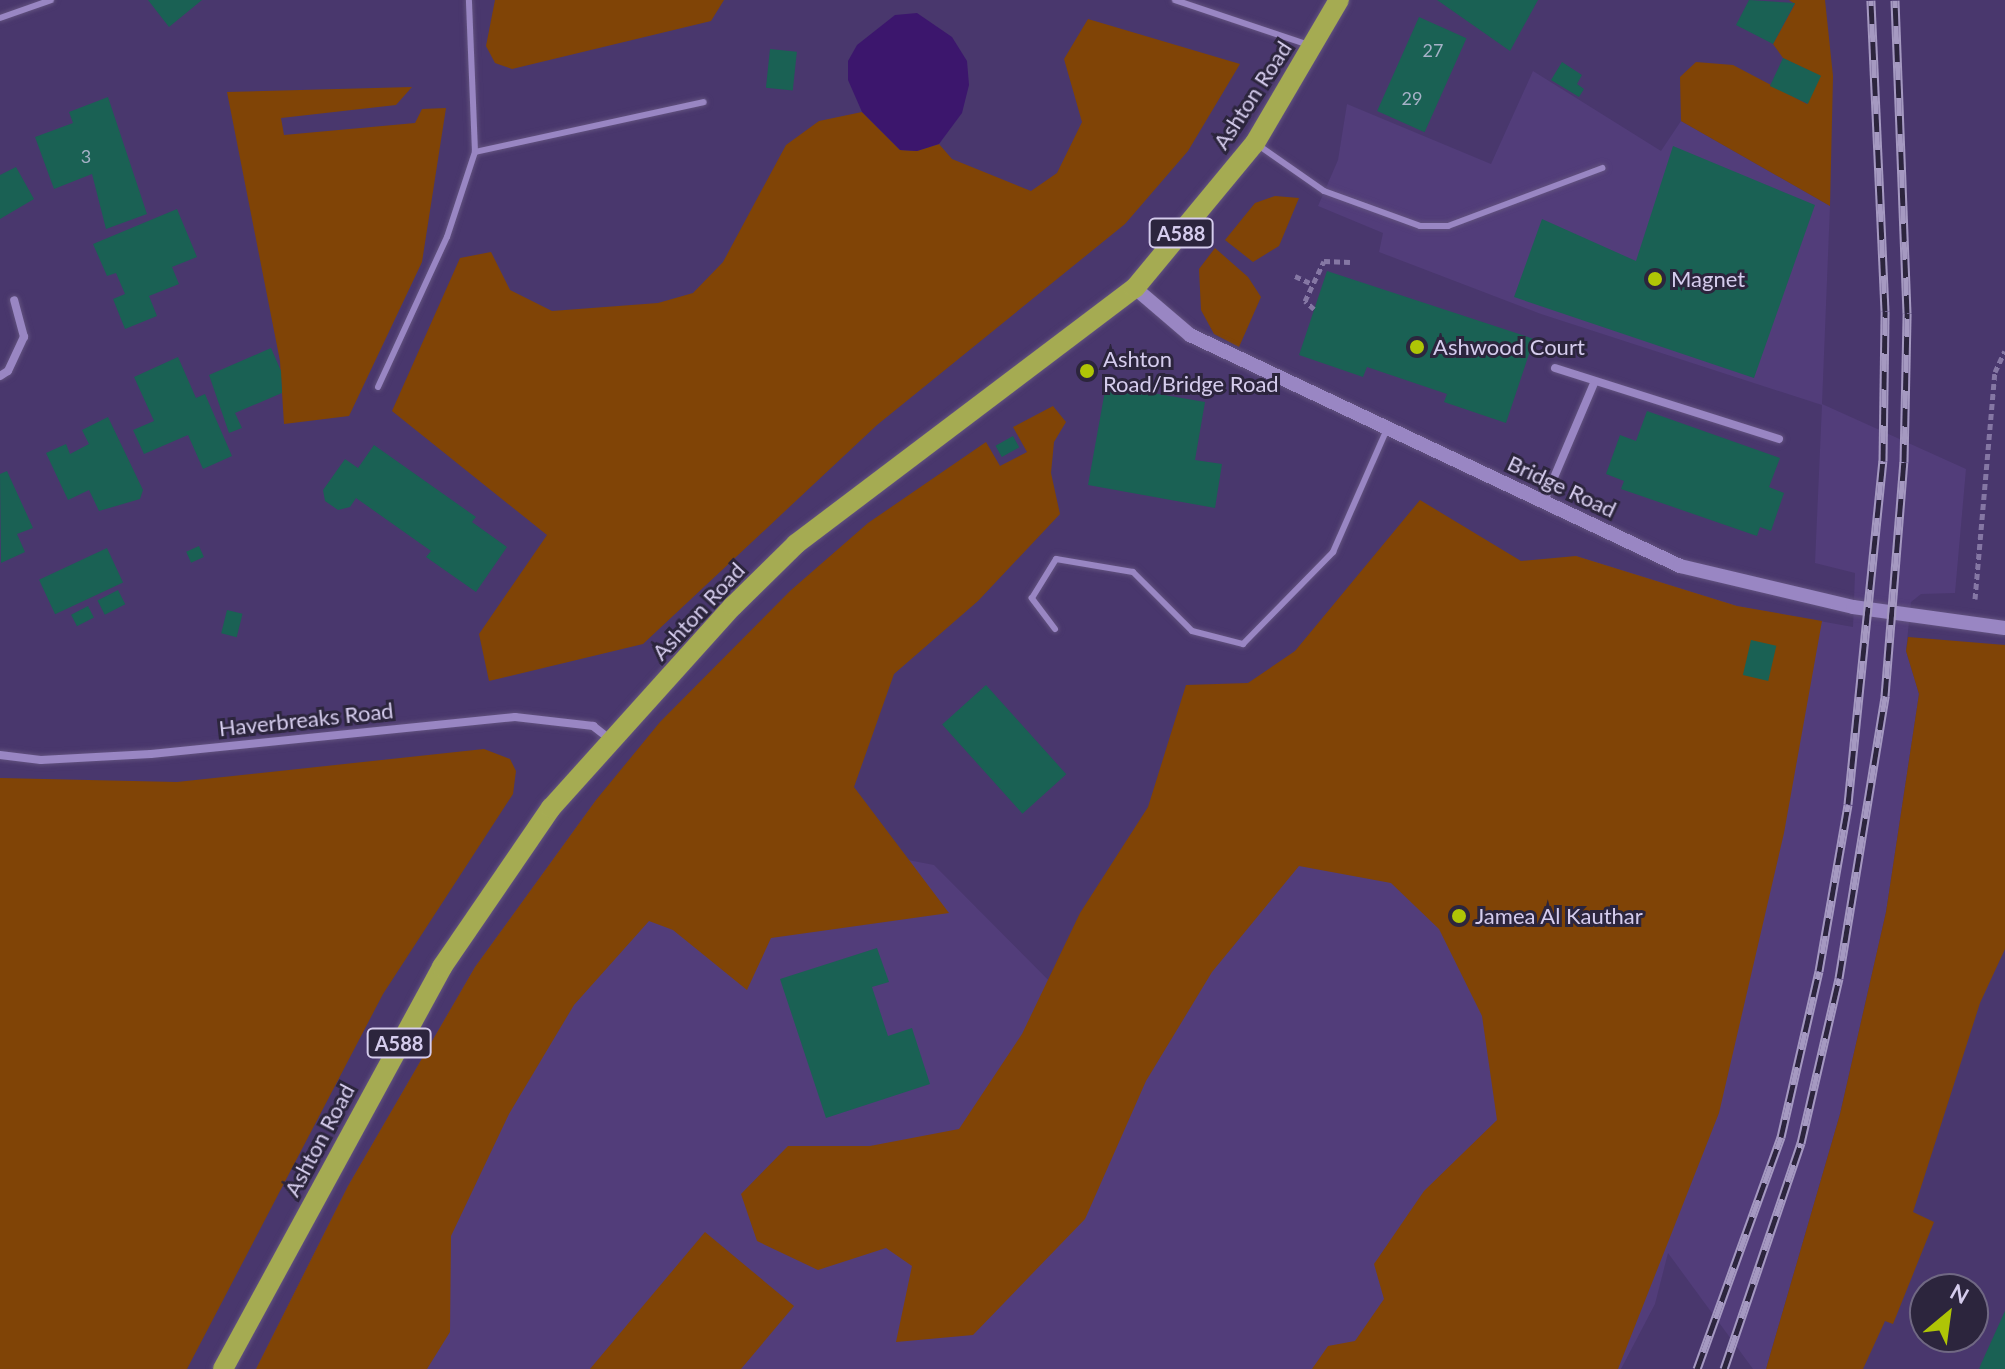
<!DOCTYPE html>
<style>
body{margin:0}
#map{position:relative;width:2005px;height:1369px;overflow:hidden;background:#49376d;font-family:Lato,sans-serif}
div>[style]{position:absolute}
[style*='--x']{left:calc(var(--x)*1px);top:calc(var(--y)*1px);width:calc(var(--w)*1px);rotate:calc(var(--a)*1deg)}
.built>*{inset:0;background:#523d7a}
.green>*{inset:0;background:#804406}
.water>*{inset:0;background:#3c166d}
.building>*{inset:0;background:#1a6154;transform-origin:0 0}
.path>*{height:5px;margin-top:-2.5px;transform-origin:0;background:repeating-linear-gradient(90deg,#8577a4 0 6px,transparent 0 10px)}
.roads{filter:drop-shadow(0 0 2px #62527f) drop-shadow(0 0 2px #62527f)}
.service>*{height:6px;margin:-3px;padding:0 3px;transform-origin:3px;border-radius:3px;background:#9986c3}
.minor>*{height:8px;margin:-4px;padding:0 4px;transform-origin:4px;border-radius:4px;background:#9986c3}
.tertiary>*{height:14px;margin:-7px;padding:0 7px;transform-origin:7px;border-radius:7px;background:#9986c3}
.primary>*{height:20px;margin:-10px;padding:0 10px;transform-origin:10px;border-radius:10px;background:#a5ab52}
.rail>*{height:9px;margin-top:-4.5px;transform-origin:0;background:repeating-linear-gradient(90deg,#2c253d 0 18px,#a599c1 0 36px);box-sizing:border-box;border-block:2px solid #a599c1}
.dots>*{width:22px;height:22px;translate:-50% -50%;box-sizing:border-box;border:4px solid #2c253d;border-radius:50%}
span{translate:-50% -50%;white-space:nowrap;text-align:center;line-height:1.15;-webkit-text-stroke:6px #2c253d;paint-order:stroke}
.number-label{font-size:18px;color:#a6b1c7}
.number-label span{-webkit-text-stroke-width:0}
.shield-label span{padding:2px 6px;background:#2c253d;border:2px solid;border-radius:6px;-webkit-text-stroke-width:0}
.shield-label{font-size:20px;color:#d5cced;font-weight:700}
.street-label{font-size:22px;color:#d5cced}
.poi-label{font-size:22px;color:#d5cced}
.left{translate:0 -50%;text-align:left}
.north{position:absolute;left:1909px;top:1273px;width:80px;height:80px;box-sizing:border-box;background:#2c253d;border:2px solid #706883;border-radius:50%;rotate:29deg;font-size:22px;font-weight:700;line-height:32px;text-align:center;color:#d5cced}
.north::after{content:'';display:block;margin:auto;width:28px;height:36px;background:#afc506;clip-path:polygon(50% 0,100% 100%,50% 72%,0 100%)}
</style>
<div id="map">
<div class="built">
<i style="clip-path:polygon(1533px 71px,1661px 151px,1681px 121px,1830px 206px,1822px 404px,1966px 469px,1955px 593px,1921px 594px,1911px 602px,1906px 651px,1919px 694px,1886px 912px,1840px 1114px,1766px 1369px,1753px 1369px,1668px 1253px,1655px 1304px,1621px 1369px,256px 1369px,348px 1186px,475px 967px,596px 800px,934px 865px,1089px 1021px,1531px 685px,1576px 556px,1737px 606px,1853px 627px,1855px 573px,1815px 563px,1822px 405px,1541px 314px,1379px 252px,1383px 233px,1318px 206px,1338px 160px,1347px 104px,1491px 164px)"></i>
</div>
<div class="green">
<i style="clip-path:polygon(495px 0,724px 0,711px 21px,512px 69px,495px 63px,486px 46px)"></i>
<i style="clip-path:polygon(1789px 0,1825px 0,1833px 76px,1830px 206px,1681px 121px,1680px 77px,1696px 62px,1733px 65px,1807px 104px,1820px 76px,1783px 58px,1773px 44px,1795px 4px)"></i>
<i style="clip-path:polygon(1088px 19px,1240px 64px,1188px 151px,1125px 224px,877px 425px,643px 644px,489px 681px,479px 634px,547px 535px,392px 411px,460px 258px,491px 252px,510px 290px,552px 311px,658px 303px,693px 293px,723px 262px,786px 145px,819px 121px,862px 112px,900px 150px,917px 151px,939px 144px,952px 159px,1031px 191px,1057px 173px,1082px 122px,1064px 59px)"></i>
<i style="clip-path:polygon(412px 87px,396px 105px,281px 118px,284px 135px,415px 123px,422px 109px,446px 108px,422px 262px,349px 416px,284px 424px,280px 361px,227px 92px)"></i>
<i style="clip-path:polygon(1275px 196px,1299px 198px,1279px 246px,1253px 262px,1225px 240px,1255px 203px)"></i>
<i style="clip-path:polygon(1215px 248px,1248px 277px,1261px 297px,1239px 347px,1214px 334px,1201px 310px,1199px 269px)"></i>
<i style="clip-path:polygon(1053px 406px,1066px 422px,1054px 442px,1051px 473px,1060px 514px,978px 601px,894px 674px,854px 787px,949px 913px,771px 938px,747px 990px,673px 930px,649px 921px,574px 1005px,509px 1114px,451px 1236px,450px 1332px,427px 1369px,256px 1369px,348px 1186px,475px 967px,596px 800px,660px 722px,790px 591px,868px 523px,986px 442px,1000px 466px,1027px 452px,1013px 427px)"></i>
<i style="clip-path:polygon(1420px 500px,1521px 561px,1576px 556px,1737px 606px,1822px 621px,1784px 833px,1719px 1113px,1618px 1369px,1312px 1369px,1328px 1346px,1355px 1341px,1384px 1299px,1374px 1264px,1424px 1191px,1497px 1120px,1482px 1016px,1439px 929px,1391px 883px,1299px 866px,1212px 972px,1146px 1081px,1085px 1219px,973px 1335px,896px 1342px,912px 1266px,886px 1248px,818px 1270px,757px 1241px,741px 1194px,788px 1146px,870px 1146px,959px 1129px,1022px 1034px,1080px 913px,1148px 807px,1186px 685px,1248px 683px,1295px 651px)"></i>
<i style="clip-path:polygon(1908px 637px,2005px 645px,2005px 949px,1980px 1003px,1913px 1212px,1934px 1222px,1893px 1324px,1885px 1321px,1863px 1369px,1766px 1369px,1840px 1114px,1886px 912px,1919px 694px,1906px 651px)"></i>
<i style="clip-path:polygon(484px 749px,510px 759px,516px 771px,513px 794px,383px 994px,187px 1369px,0 1369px,0 778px,177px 782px)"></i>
<i style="clip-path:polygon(705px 1232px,794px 1306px,741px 1369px,590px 1369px)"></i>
</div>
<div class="water">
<i style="clip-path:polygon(917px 13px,952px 37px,967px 61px,969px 85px,962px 113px,939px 144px,917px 151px,900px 150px,862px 112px,848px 80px,848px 61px,857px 45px,895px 15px)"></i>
</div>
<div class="building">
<i style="clip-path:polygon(148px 0,202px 0,169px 27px)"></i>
<i style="clip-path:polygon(1437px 0,1538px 0,1510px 51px)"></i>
<i style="clip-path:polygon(1749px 0,1795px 3px,1773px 44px,1736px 25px)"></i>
<i style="left:1419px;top:17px;width:52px;height:103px;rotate:24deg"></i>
<i style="left:770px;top:49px;width:27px;height:39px;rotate:6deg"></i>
<i style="left:1783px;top:58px;width:42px;height:31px;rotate:25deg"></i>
<i style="clip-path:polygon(1562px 62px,1582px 75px,1577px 84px,1584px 89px,1579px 97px,1551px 80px)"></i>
<i style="clip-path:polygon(108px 97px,147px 214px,106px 229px,92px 174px,54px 189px,35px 137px,73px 123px,69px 112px)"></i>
<i style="clip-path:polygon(1673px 146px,1815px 205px,1754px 378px,1514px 297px,1542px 219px,1636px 261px)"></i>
<i style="clip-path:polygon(16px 167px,34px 199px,0 219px,0 175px)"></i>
<i style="clip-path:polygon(177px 209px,197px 257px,172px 267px,179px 284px,149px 296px,157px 316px,125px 329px,113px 299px,125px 294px,116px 273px,107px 276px,93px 244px)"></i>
<i style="clip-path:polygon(1327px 271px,1534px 339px,1506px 423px,1444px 402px,1447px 394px,1367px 367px,1363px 377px,1299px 355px)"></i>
<i style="clip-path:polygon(271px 348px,281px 371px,282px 393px,235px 413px,242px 428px,229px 433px,209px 375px)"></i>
<i style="clip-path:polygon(178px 357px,196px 398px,205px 394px,232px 456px,203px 469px,188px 435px,144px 454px,133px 430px,154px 421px,134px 377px)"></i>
<i style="clip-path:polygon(1106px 385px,1205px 402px,1195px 460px,1222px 464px,1215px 508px,1088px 485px)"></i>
<i style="clip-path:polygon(1647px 411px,1780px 458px,1769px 487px,1784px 493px,1771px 531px,1760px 527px,1757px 536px,1621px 489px,1624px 481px,1606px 474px,1620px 435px,1636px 441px)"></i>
<i style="clip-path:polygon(108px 417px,143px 490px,140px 499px,99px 511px,89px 490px,68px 500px,46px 453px,66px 444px,70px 454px,89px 444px,82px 430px)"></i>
<i style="left:1013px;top:436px;width:13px;height:20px;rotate:61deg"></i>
<i style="clip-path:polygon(374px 445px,476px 517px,472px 522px,507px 547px,476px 592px,426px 557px,431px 551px,356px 498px,350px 507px,338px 510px,325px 501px,323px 490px,345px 459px,358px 468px)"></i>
<i style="clip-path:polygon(7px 471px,33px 528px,17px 534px,25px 552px,1px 563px,0 474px)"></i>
<i style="left:199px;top:546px;width:12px;height:14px;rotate:66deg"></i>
<i style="left:107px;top:548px;width:38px;height:75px;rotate:65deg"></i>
<i style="left:118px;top:590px;width:16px;height:23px;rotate:63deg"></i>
<i style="left:88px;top:606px;width:13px;height:19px;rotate:63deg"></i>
<i style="left:227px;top:610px;width:16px;height:24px;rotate:14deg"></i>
<i style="left:1751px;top:640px;width:26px;height:36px;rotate:13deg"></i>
<i style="left:986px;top:685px;width:120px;height:59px;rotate:48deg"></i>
<i style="clip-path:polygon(877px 948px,889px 982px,872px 987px,888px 1036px,912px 1028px,930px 1084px,826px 1118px,780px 979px)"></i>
<i style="clip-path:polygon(2005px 1311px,2005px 1369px,1979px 1369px,1981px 1364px)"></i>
</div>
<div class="path">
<i style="--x:1295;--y:276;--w:19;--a:25"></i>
<i style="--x:1314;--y:309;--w:12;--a:-138"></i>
<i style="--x:1305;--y:301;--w:44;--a:-64.6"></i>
<i style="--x:1324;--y:261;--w:26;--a:2"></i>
<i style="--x:1975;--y:599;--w:228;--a:-85"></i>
<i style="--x:1995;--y:372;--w:23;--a:-65"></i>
</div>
<div class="roads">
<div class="service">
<i style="--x:1175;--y:0;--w:141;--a:18.6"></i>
<i style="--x:0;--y:18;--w:54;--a:-19.4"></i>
<i style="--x:1258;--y:145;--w:80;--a:34.9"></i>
<i style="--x:1324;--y:191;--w:102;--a:20"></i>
<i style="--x:1420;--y:226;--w:28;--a:0"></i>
<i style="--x:1448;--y:226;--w:165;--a:-20.6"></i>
<i style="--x:475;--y:152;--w:234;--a:-12.3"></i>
<i style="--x:378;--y:387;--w:165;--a:-65.3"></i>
<i style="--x:447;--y:237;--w:89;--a:-71.8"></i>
<i style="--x:475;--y:152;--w:152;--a:-92.3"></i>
<i style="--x:1055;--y:629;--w:39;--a:-127"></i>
<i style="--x:1032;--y:598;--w:46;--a:-58.4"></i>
<i style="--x:1056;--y:559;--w:78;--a:9.6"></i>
<i style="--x:1133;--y:572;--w:83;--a:45"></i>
<i style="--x:1192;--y:631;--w:53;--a:14.3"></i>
<i style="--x:1243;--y:644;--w:129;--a:-45.6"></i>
<i style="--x:1333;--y:552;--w:134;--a:-66.3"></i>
</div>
<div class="minor">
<i style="--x:1555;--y:368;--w:235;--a:17.6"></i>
<i style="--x:0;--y:376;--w:9;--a:-32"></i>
<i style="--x:8;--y:371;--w:38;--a:-65"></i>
<i style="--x:24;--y:337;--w:38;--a:-105"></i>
<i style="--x:1544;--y:501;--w:130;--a:-67"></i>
<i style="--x:0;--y:755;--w:41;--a:7"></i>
<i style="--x:41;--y:760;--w:110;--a:-3.1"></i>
<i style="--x:151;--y:754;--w:366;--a:-5.8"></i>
<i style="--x:515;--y:717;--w:79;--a:6.6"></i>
<i style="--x:593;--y:726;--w:23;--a:38"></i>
</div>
<div class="tertiary">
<i style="--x:1135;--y:288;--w:72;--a:40.5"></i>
<i style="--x:1190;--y:335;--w:542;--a:25.24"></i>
<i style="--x:1680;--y:566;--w:178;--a:13.3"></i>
<i style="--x:1853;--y:607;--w:153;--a:7.9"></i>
</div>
<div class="primary">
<i style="--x:223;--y:1369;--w:458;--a:-61.4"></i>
<i style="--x:442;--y:967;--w:193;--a:-55.6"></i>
<i style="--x:551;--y:808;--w:272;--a:-48"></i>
<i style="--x:733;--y:606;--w:88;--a:-44.5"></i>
<i style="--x:796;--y:544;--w:425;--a:-37.1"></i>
<i style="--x:1135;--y:288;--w:188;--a:-50.4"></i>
<i style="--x:1255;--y:143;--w:166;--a:-59.6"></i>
</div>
</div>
<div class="rail">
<i style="--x:1697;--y:1369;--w:247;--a:-70.1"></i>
<i style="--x:1781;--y:1137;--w:170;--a:-77.1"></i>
<i style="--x:1819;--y:971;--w:169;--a:-80.1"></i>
<i style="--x:1848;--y:804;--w:345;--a:-84.2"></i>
<i style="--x:1883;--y:461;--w:150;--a:-89.2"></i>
<i style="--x:1885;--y:311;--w:311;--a:-92.6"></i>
<i style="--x:1724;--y:1369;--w:239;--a:-71.2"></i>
<i style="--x:1801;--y:1143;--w:169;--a:-77"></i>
<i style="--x:1839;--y:978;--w:286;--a:-80.7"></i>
<i style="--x:1885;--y:696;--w:235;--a:-85.4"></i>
<i style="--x:1904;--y:462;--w:149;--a:-88.8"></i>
<i style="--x:1907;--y:313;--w:313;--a:-92.2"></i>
</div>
<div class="dots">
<i style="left:1655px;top:279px;background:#afc506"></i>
<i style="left:1417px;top:347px;background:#afc506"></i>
<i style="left:1087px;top:371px;background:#afc506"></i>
<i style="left:1459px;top:916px;background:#afc506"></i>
</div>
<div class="number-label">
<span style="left:1433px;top:50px">27</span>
<span style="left:1412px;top:98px">29</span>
<span style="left:86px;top:156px">3</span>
</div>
<div class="shield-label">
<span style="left:1181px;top:233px">A588</span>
<span style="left:399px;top:1043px">A588</span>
</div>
<div class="street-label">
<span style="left:1252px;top:95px;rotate:-57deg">Ashton Road</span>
<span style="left:1562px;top:486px;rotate:25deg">Bridge Road</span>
<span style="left:698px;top:611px;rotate:-47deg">Ashton Road</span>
<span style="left:306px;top:719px;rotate:-6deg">Haverbreaks Road</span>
<span style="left:319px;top:1140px;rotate:-62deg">Ashton Road</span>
</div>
<div class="poi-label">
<span class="left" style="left:1671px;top:279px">Magnet</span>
<span class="left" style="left:1433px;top:347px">Ashwood Court</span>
<span class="left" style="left:1103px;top:371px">Ashton<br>Road/Bridge Road</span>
<span class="left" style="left:1475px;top:916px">Jamea Al Kauthar</span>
</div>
<div class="north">N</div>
</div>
